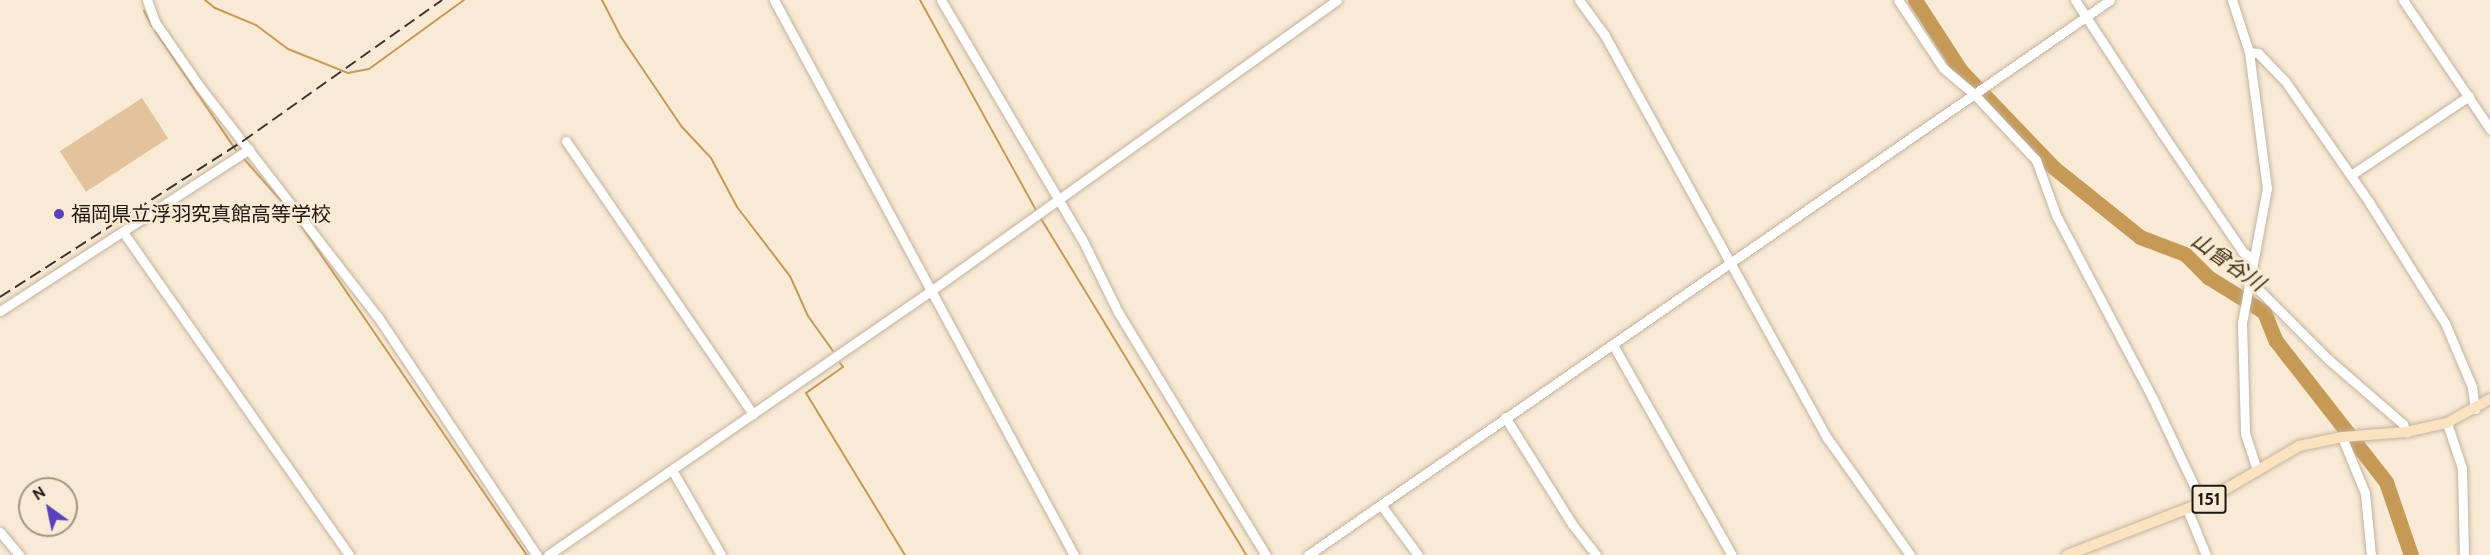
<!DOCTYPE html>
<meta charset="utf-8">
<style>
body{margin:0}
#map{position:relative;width:2490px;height:555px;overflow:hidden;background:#f9ead5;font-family:Cabin,"Noto Sans JP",sans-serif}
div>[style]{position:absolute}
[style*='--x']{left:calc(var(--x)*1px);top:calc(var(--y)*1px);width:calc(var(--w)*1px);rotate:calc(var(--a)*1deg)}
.green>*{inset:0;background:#e2c39b;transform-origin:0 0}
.stream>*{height:2px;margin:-1px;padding:0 1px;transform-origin:1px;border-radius:1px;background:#c69957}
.river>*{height:15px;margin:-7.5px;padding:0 7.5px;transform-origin:7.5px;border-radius:7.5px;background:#c69957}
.roads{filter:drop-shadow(0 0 2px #c2b39f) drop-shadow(0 0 2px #c2b39f)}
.minor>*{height:9px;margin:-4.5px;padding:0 4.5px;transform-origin:4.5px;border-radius:4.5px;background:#fff}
.major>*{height:10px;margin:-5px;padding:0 5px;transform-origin:5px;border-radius:5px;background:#fbe2c0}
.rail>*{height:2px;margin-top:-1px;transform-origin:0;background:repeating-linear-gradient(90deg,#3c342b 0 12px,transparent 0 18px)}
.dots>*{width:16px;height:16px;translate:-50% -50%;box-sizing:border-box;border:3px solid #f9ead5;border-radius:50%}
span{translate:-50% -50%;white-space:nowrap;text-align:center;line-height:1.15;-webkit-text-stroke:5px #f9ead5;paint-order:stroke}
.shield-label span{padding:2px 4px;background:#f9ead5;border:2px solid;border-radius:4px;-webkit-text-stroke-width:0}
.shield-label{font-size:18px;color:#1e1811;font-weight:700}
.poi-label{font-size:20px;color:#1e1811}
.left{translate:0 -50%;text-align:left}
.water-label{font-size:21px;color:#422e11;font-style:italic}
.north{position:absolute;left:18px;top:477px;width:60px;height:60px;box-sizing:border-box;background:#f9ead5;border:2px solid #a19687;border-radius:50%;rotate:327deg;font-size:16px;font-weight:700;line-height:24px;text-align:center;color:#1e1811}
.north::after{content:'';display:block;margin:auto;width:21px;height:27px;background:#5742ba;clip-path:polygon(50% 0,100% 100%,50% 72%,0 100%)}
</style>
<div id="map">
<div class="green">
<i style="left:142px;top:98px;width:48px;height:98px;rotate:57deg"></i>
</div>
<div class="stream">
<i style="--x:205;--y:0;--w:13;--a:39"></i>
<i style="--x:215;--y:8;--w:44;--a:22.5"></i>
<i style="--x:256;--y:25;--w:40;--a:37"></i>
<i style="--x:288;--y:49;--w:65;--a:21.8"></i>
<i style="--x:348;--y:73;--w:21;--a:-11"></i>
<i style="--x:369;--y:69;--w:117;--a:-36"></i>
<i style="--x:602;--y:0;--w:42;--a:62.8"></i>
<i style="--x:621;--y:37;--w:109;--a:55.9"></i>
<i style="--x:682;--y:127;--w:42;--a:46.9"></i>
<i style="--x:711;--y:158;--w:55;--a:62"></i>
<i style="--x:737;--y:207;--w:87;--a:52.5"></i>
<i style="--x:790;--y:276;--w:44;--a:65.8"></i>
<i style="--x:808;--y:316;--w:43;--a:54.5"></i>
<i style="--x:920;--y:0;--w:242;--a:61.1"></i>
<i style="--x:144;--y:11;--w:17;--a:62"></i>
<i style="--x:155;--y:31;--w:144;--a:55.8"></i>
<i style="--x:244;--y:159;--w:71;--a:48.4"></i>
<i style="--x:1040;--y:217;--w:396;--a:58.6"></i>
<i style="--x:298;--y:221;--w:405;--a:55.6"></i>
<i style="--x:840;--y:363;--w:5;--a:53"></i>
<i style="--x:843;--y:367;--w:45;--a:144.9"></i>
<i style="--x:806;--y:393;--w:190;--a:58.6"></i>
</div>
<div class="river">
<i style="--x:1915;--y:0;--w:85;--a:57.1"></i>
<i style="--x:1961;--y:71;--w:133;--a:46.2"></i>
<i style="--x:2053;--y:167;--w:112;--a:38.8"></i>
<i style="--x:2140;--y:237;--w:48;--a:20.7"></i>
<i style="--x:2185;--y:254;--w:33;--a:45"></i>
<i style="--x:2208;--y:277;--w:66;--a:32"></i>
<i style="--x:2264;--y:312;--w:31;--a:68"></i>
<i style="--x:2276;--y:341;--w:179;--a:52"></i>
<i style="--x:2386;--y:482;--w:77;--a:71.1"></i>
</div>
<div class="roads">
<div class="minor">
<i style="--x:147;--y:0;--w:23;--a:70"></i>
<i style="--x:155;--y:22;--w:79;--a:55.3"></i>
<i style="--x:200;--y:87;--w:291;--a:52.3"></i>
<i style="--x:378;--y:317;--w:286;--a:56.3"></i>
<i style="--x:774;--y:0;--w:631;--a:61.61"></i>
<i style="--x:941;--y:0;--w:277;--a:59.5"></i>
<i style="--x:1082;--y:239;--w:81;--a:63.7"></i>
<i style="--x:1118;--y:312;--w:285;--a:58.7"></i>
<i style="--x:1579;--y:0;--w:42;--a:53.7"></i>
<i style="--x:1604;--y:34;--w:463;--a:61.1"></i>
<i style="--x:1828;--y:439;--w:142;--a:54.7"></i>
<i style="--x:1898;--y:0;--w:82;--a:56.5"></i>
<i style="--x:1943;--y:68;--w:40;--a:40"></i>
<i style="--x:1974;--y:94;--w:91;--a:46.8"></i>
<i style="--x:2036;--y:160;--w:59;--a:70"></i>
<i style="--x:2056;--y:215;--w:206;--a:62.2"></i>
<i style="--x:2152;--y:397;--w:117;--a:64.7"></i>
<i style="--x:2075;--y:0;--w:159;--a:56.8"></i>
<i style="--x:2162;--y:133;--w:144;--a:55.8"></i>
<i style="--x:2243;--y:252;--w:12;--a:35"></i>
<i style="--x:2232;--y:0;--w:55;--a:71.9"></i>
<i style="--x:2249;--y:52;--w:137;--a:82.5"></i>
<i style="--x:2267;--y:188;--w:137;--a:100.5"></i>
<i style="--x:2242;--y:323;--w:110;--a:88.4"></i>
<i style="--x:2245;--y:433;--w:39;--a:72"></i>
<i style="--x:2403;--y:0;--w:156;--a:56"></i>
<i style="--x:2249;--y:52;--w:9;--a:6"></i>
<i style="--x:2258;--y:53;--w:39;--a:46"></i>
<i style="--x:2285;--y:81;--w:147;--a:55.2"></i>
<i style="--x:2369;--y:202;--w:143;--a:57.9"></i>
<i style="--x:2445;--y:323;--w:69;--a:67.1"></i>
<i style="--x:2472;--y:387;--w:22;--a:82"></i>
<i style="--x:566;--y:141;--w:331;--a:55.6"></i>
<i style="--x:2351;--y:175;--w:142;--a:-33.8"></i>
<i style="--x:123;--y:232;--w:394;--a:55"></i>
<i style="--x:2248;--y:284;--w:10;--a:24"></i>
<i style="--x:2257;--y:288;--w:100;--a:45"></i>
<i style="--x:2328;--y:359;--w:99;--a:40.9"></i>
<i style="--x:2403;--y:424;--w:9;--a:69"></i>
<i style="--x:0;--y:311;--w:297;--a:-33"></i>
<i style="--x:1613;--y:345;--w:241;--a:60.5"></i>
<i style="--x:1505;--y:417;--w:126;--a:57.9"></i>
<i style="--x:1572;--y:524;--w:39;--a:52"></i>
<i style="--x:2447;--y:423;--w:47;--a:71.6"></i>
<i style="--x:2462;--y:468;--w:87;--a:88.7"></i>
<i style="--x:2342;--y:437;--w:61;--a:67.7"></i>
<i style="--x:2365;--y:493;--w:62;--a:84.5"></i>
<i style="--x:672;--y:470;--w:98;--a:60"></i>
<i style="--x:1381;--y:505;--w:62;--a:53.5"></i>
<i style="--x:2187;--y:509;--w:50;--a:67.6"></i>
<i style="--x:0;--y:532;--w:30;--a:50"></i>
<i style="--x:548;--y:555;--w:467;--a:-34.6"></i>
<i style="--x:932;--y:290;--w:498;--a:-35.6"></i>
<i style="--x:1308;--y:555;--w:975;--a:-34.68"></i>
</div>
<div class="major">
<i style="--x:2067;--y:555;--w:145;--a:-21.1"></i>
<i style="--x:2202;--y:503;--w:113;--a:-30.4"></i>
<i style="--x:2299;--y:446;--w:44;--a:-11.8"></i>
<i style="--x:2342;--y:437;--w:64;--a:-4.5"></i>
<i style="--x:2406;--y:432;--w:42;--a:-12.4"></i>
<i style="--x:2447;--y:423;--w:49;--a:-29.2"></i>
</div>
</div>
<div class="rail">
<i style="--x:0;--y:297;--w:289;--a:-32.7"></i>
<i style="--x:243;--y:141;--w:244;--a:-35.3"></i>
</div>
<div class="dots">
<i style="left:59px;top:214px;background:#5742ba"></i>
</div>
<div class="shield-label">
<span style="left:2209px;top:499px">151</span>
</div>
<div class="poi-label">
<span class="left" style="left:71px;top:214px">福岡県立浮羽究真館高等学校</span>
</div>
<div class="water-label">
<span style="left:2228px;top:262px;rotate:35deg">山曾谷川</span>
</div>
<div class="north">N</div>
</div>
